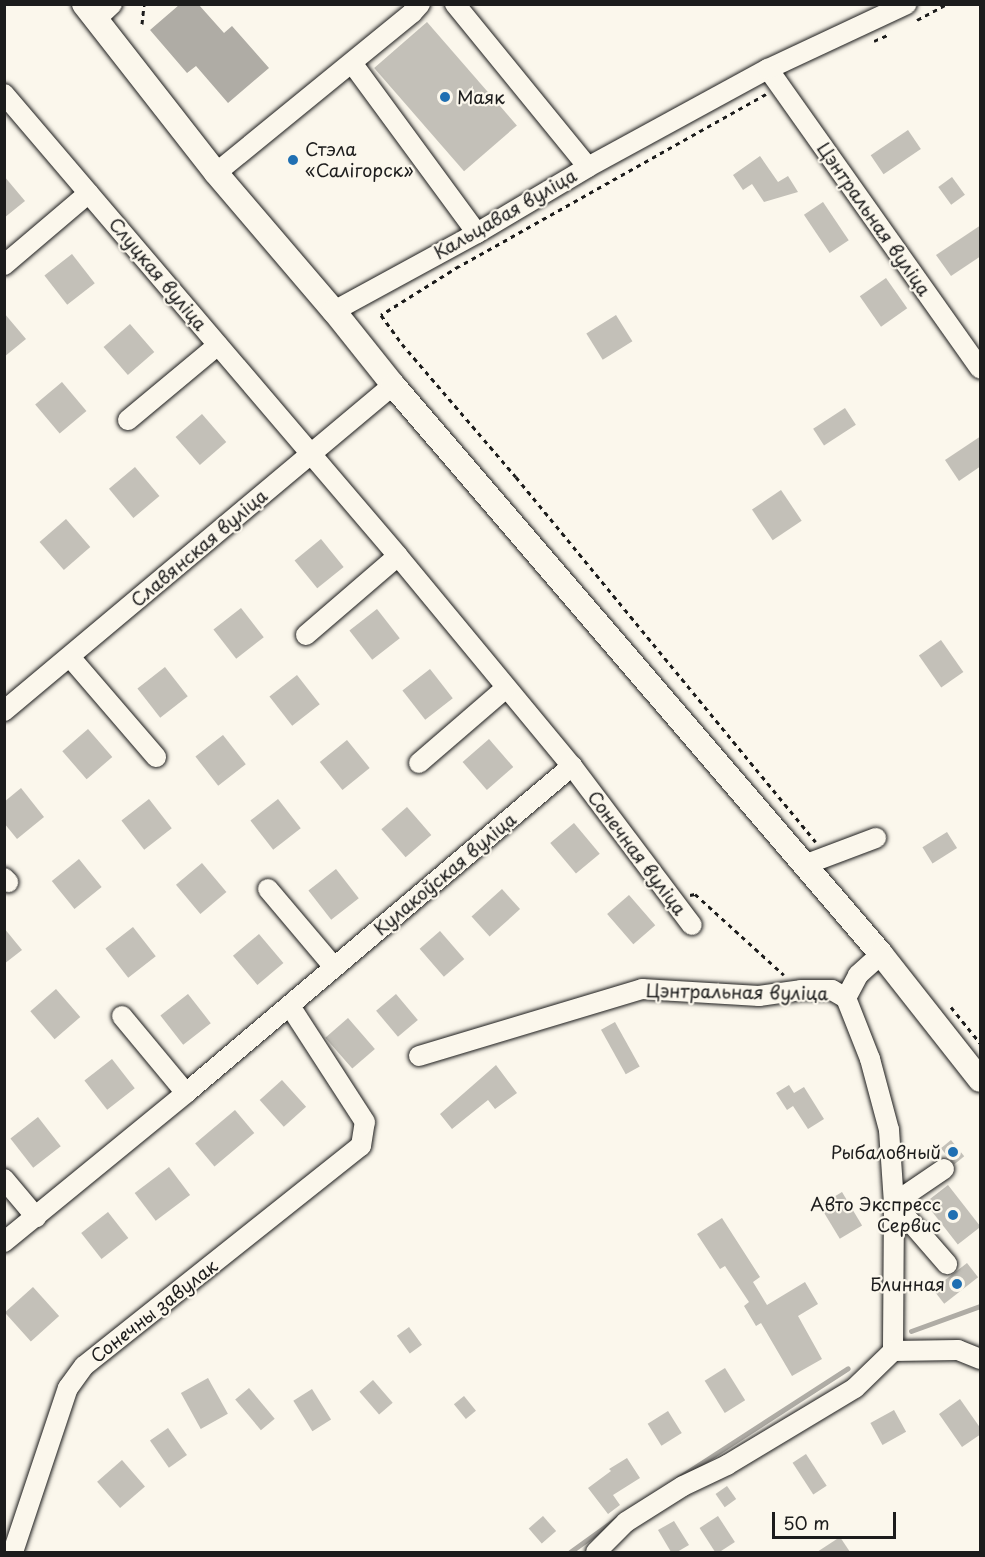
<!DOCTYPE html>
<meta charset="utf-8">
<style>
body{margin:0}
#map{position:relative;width:985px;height:1557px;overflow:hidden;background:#fbf7ec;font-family:"Playpen Sans",sans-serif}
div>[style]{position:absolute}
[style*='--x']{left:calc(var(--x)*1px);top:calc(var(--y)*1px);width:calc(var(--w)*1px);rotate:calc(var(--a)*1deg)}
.water>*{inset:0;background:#afaca5}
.stream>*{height:5px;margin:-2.5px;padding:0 2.5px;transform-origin:2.5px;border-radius:2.5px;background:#afaca5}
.building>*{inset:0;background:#c3c0b8;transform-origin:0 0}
.path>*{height:3px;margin-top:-1.5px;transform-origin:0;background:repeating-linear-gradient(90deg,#1c1c1c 0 4.5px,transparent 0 9px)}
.roads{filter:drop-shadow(0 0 2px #1c1c1c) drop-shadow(0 0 2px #1c1c1c)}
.minor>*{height:20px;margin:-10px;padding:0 10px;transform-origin:10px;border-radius:10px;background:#fbf7ec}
.major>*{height:24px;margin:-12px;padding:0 12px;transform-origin:12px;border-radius:12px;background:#fbf7ec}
.dots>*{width:16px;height:16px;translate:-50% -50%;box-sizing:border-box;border:3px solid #fbf7ec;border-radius:50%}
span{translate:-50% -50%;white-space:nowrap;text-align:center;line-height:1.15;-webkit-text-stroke:4.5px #fbf7ec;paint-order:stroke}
.poi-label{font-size:18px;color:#1c1c1c}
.left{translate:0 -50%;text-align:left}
.right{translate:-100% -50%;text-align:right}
.street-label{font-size:18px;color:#1c1c1c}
.frame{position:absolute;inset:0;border:6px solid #1c1c1c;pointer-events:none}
.scale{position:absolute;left:772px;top:1512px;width:124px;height:27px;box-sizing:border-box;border:3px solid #1c1c1c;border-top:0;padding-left:8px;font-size:18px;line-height:21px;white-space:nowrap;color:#1c1c1c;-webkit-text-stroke:4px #fbf7ec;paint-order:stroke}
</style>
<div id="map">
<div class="water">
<i style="clip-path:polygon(179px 5px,199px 5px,224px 33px,232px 26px,269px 68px,228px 103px,196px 66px,187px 73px,150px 30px)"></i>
</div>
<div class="stream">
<i style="--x:911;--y:1331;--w:73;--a:-19.9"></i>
<i style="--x:678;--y:1478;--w:202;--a:-32.9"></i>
<i style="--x:570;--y:1552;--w:62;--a:-35.8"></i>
</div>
<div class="building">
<i style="left:427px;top:22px;width:137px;height:70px;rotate:49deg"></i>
<i style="left:908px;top:130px;width:23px;height:45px;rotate:56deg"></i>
<i style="clip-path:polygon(760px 156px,778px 182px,788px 176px,798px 192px,764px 202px,752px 184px,743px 190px,733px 175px)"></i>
<i style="clip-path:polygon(4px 176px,25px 201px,4px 218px)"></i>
<i style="left:952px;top:177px;width:22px;height:17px;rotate:54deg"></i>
<i style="left:823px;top:202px;width:46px;height:23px;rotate:56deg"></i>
<i style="clip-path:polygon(981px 225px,981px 256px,951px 276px,936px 255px)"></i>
<i style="left:72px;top:254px;width:37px;height:35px;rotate:52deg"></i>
<i style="left:886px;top:278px;width:37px;height:32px;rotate:55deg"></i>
<i style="clip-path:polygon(4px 313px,26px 339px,4px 357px)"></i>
<i style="left:616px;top:315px;width:31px;height:35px;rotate:58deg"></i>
<i style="left:130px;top:324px;width:37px;height:35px;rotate:49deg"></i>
<i style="left:62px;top:382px;width:38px;height:35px;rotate:50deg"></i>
<i style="left:845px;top:408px;width:20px;height:38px;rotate:57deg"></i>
<i style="left:202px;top:414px;width:37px;height:35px;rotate:49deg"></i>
<i style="clip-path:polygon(981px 436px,981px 466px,959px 481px,945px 460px)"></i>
<i style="left:135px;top:467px;width:38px;height:34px;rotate:50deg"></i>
<i style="left:781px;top:490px;width:37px;height:35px;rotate:56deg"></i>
<i style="left:66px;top:519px;width:37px;height:35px;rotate:49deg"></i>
<i style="left:321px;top:539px;width:36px;height:34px;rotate:51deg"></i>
<i style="left:241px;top:608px;width:37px;height:35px;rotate:52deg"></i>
<i style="left:377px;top:609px;width:37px;height:35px;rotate:52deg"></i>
<i style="left:941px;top:640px;width:39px;height:27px;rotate:55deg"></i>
<i style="left:165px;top:667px;width:37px;height:35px;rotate:52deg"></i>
<i style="left:430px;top:669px;width:37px;height:35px;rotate:52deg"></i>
<i style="left:297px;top:675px;width:37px;height:35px;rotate:52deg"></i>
<i style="left:88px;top:729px;width:37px;height:34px;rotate:49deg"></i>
<i style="left:223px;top:735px;width:37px;height:35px;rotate:52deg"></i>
<i style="left:489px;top:739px;width:37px;height:35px;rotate:49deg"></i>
<i style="left:347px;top:740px;width:36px;height:35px;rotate:51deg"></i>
<i style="clip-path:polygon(21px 788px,44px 817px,17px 839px,4px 823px,4px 802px)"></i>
<i style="left:149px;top:799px;width:37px;height:35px;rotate:52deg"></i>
<i style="left:278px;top:799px;width:37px;height:35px;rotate:52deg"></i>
<i style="left:407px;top:807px;width:37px;height:34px;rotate:49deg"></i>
<i style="left:574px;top:823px;width:40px;height:31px;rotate:50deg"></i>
<i style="left:947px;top:832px;width:19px;height:29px;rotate:58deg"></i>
<i style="left:79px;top:859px;width:36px;height:35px;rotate:51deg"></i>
<i style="left:202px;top:863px;width:38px;height:34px;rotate:50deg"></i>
<i style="left:336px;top:869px;width:37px;height:35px;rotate:52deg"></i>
<i style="left:502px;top:889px;width:27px;height:41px;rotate:48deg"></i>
<i style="left:629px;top:895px;width:40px;height:29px;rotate:49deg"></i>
<i style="left:133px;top:927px;width:37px;height:35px;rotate:52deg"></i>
<i style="clip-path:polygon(4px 928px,22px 950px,4px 964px)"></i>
<i style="left:440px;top:931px;width:37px;height:27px;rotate:49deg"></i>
<i style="left:259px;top:934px;width:38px;height:34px;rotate:50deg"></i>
<i style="left:56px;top:989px;width:37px;height:34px;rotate:49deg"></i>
<i style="left:188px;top:994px;width:37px;height:35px;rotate:52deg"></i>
<i style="left:396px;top:994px;width:34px;height:26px;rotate:50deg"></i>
<i style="left:348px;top:1018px;width:41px;height:30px;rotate:49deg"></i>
<i style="left:615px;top:1022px;width:51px;height:16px;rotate:61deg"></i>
<i style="left:112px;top:1059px;width:37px;height:35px;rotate:52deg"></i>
<i style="clip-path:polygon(496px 1065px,517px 1093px,495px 1109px,488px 1100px,452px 1129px,440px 1114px)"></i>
<i style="left:282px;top:1080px;width:36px;height:30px;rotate:48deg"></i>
<i style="clip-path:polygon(789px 1085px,794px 1093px,804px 1087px,824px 1119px,808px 1129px,793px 1106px,787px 1110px,776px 1093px)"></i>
<i style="left:235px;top:1110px;width:30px;height:52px;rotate:50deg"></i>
<i style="left:38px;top:1117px;width:37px;height:35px;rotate:52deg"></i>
<i style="left:951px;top:1140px;width:21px;height:13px;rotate:51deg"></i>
<i style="left:169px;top:1167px;width:35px;height:43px;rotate:53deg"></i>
<i style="left:948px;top:1185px;width:53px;height:29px;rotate:52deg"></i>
<i style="left:842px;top:1192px;width:39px;height:26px;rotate:59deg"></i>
<i style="left:108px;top:1212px;width:33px;height:34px;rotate:52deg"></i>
<i style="clip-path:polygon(722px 1218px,760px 1277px,753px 1282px,767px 1305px,805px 1282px,818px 1304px,798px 1316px,822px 1359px,792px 1376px,761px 1323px,756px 1326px,744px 1306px,749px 1302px,725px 1266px,720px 1269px,697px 1234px)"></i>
<i style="left:967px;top:1263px;width:18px;height:43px;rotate:52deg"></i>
<i style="left:33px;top:1287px;width:39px;height:38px;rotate:48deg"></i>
<i style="left:409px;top:1327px;width:22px;height:15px;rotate:54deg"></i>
<i style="left:725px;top:1368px;width:38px;height:24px;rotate:58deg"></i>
<i style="left:208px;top:1378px;width:41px;height:31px;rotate:61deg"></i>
<i style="left:373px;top:1380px;width:30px;height:18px;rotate:49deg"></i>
<i style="left:249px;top:1388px;width:40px;height:18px;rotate:50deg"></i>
<i style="left:312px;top:1389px;width:36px;height:22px;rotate:58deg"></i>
<i style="left:464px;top:1396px;width:19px;height:13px;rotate:51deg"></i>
<i style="clip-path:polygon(960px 1399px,981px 1429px,981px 1434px,962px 1447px,939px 1414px)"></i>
<i style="left:894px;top:1410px;width:25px;height:27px;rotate:61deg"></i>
<i style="left:668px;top:1411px;width:26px;height:24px;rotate:58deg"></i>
<i style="left:168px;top:1428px;width:33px;height:22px;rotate:55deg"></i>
<i style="left:806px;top:1454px;width:38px;height:16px;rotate:57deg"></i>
<i style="clip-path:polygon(627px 1458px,640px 1478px,613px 1495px,620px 1505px,608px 1514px,588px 1488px,611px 1471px,609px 1469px)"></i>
<i style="left:122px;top:1460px;width:35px;height:33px;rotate:49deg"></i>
<i style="left:727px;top:1486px;width:16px;height:14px;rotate:55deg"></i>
<i style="left:543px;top:1516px;width:20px;height:19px;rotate:49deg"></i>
<i style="left:718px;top:1516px;width:31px;height:22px;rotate:57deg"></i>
<i style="clip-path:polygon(674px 1521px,689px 1545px,677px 1552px,671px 1552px,658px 1530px)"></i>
<i style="clip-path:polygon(840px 1537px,850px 1552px,817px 1552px)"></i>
</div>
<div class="path">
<i style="--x:917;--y:20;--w:34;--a:-28"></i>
<i style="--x:142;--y:24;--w:20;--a:-84"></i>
<i style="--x:874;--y:41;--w:17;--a:-24"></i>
<i style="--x:766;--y:94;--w:352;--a:150.7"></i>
<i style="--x:459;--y:266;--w:92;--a:147.9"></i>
<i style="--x:381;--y:315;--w:36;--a:54"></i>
<i style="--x:402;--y:344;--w:175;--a:49.4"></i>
<i style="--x:516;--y:477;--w:472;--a:50.6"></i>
<i style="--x:690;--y:895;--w:5;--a:-11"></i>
<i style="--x:695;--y:894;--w:120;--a:42.3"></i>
<i style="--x:951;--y:1007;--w:46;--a:51.1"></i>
</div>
<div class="roads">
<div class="minor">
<i style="--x:455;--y:4;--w:210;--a:50.8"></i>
<i style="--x:96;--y:19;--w:22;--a:-43"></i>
<i style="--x:352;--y:63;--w:211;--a:53.7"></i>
<i style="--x:768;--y:69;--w:367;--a:54.7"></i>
<i style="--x:4;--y:94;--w:607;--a:49.54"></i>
<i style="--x:398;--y:556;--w:273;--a:50.4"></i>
<i style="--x:572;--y:766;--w:199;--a:53"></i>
<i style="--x:216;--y:173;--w:253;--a:-39.2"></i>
<i style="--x:412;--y:13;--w:12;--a:-48"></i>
<i style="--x:4;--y:265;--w:111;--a:-40.3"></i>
<i style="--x:334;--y:311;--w:163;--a:-28.6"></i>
<i style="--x:477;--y:233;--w:129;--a:-30.7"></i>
<i style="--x:588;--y:167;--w:205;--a:-28.6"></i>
<i style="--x:768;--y:69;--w:153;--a:-25.1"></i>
<i style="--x:128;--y:420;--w:117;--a:-39.8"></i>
<i style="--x:306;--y:635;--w:121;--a:-40.7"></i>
<i style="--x:70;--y:657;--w:132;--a:49.3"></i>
<i style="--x:4;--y:711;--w:508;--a:-39.96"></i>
<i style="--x:419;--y:763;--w:115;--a:-40.8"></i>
<i style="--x:804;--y:865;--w:77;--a:-20.6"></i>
<i style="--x:4;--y:878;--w:6;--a:45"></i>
<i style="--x:268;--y:889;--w:102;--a:49.8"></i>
<i style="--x:846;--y:998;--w:26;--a:-62"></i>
<i style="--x:858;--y:975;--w:31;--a:-42"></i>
<i style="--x:122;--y:1016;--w:100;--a:50.3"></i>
<i style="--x:419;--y:1056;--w:233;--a:-16.7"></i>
<i style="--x:642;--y:989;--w:117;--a:3.4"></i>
<i style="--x:759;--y:996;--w:42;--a:-8.1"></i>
<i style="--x:801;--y:990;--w:31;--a:0"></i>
<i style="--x:832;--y:990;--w:16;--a:30"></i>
<i style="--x:846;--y:998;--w:66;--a:68.5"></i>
<i style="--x:870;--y:1059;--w:73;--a:75"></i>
<i style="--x:889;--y:1130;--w:73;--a:86.1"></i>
<i style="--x:894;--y:1203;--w:148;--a:90.4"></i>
<i style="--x:944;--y:1169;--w:60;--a:145.8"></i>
<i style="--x:894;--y:1203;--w:81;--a:49"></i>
<i style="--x:4;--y:1179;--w:50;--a:49.9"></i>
<i style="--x:4;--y:1242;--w:235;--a:-39.3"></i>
<i style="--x:186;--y:1093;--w:506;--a:-40.27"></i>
<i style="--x:13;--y:1552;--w:173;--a:-71.5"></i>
<i style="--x:68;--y:1388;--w:27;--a:-54"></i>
<i style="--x:84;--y:1366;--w:354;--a:-38.5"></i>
<i style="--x:361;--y:1146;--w:24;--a:-81"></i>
<i style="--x:365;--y:1122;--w:138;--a:-122.9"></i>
<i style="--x:596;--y:1552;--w:42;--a:-45"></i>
<i style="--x:626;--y:1522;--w:67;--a:-32.3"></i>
<i style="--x:683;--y:1486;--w:49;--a:-25.5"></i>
<i style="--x:727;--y:1465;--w:149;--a:-31"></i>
<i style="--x:855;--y:1388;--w:53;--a:-44.2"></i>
<i style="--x:893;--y:1351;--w:65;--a:-0.9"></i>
<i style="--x:958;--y:1350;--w:24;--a:22"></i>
</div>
<div class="major">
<i style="--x:84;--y:4;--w:214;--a:52"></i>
<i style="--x:216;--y:173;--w:182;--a:49.5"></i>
<i style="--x:334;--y:311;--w:95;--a:51.4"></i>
<i style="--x:393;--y:385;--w:750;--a:49.38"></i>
<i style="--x:881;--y:954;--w:160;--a:51.8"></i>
</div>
</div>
<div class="dots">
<i style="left:445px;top:97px;background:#1f6fb2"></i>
<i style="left:293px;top:160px;background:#1f6fb2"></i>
<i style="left:953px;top:1152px;background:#1f6fb2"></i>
<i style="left:953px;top:1215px;background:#1f6fb2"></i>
<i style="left:957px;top:1284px;background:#1f6fb2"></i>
</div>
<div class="poi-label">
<span class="left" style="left:457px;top:97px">Маяк</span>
<span class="left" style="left:305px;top:160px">Стэла<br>«Салігорск»</span>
<span class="right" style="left:941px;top:1152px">Рыбаловный</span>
<span class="right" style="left:941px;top:1215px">Авто Экспресс<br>Сервис</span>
<span class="right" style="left:945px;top:1284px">Блинная</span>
</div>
<div class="street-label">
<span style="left:505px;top:214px;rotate:-30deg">Кальцавая вуліца</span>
<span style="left:874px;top:219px;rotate:55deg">Цэнтральная вуліца</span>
<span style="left:158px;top:274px;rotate:50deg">Слуцкая вуліца</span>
<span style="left:199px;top:548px;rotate:-40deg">Славянская вуліца</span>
<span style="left:637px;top:853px;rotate:53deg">Сонечная вуліца</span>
<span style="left:445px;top:874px;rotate:-40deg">Кулакоўская вуліца</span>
<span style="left:737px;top:992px;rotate:1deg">Цэнтральная вуліца</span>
<span style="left:154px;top:1311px;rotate:-38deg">Сонечны завулак</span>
</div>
<div class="frame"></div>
<div class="scale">50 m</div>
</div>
